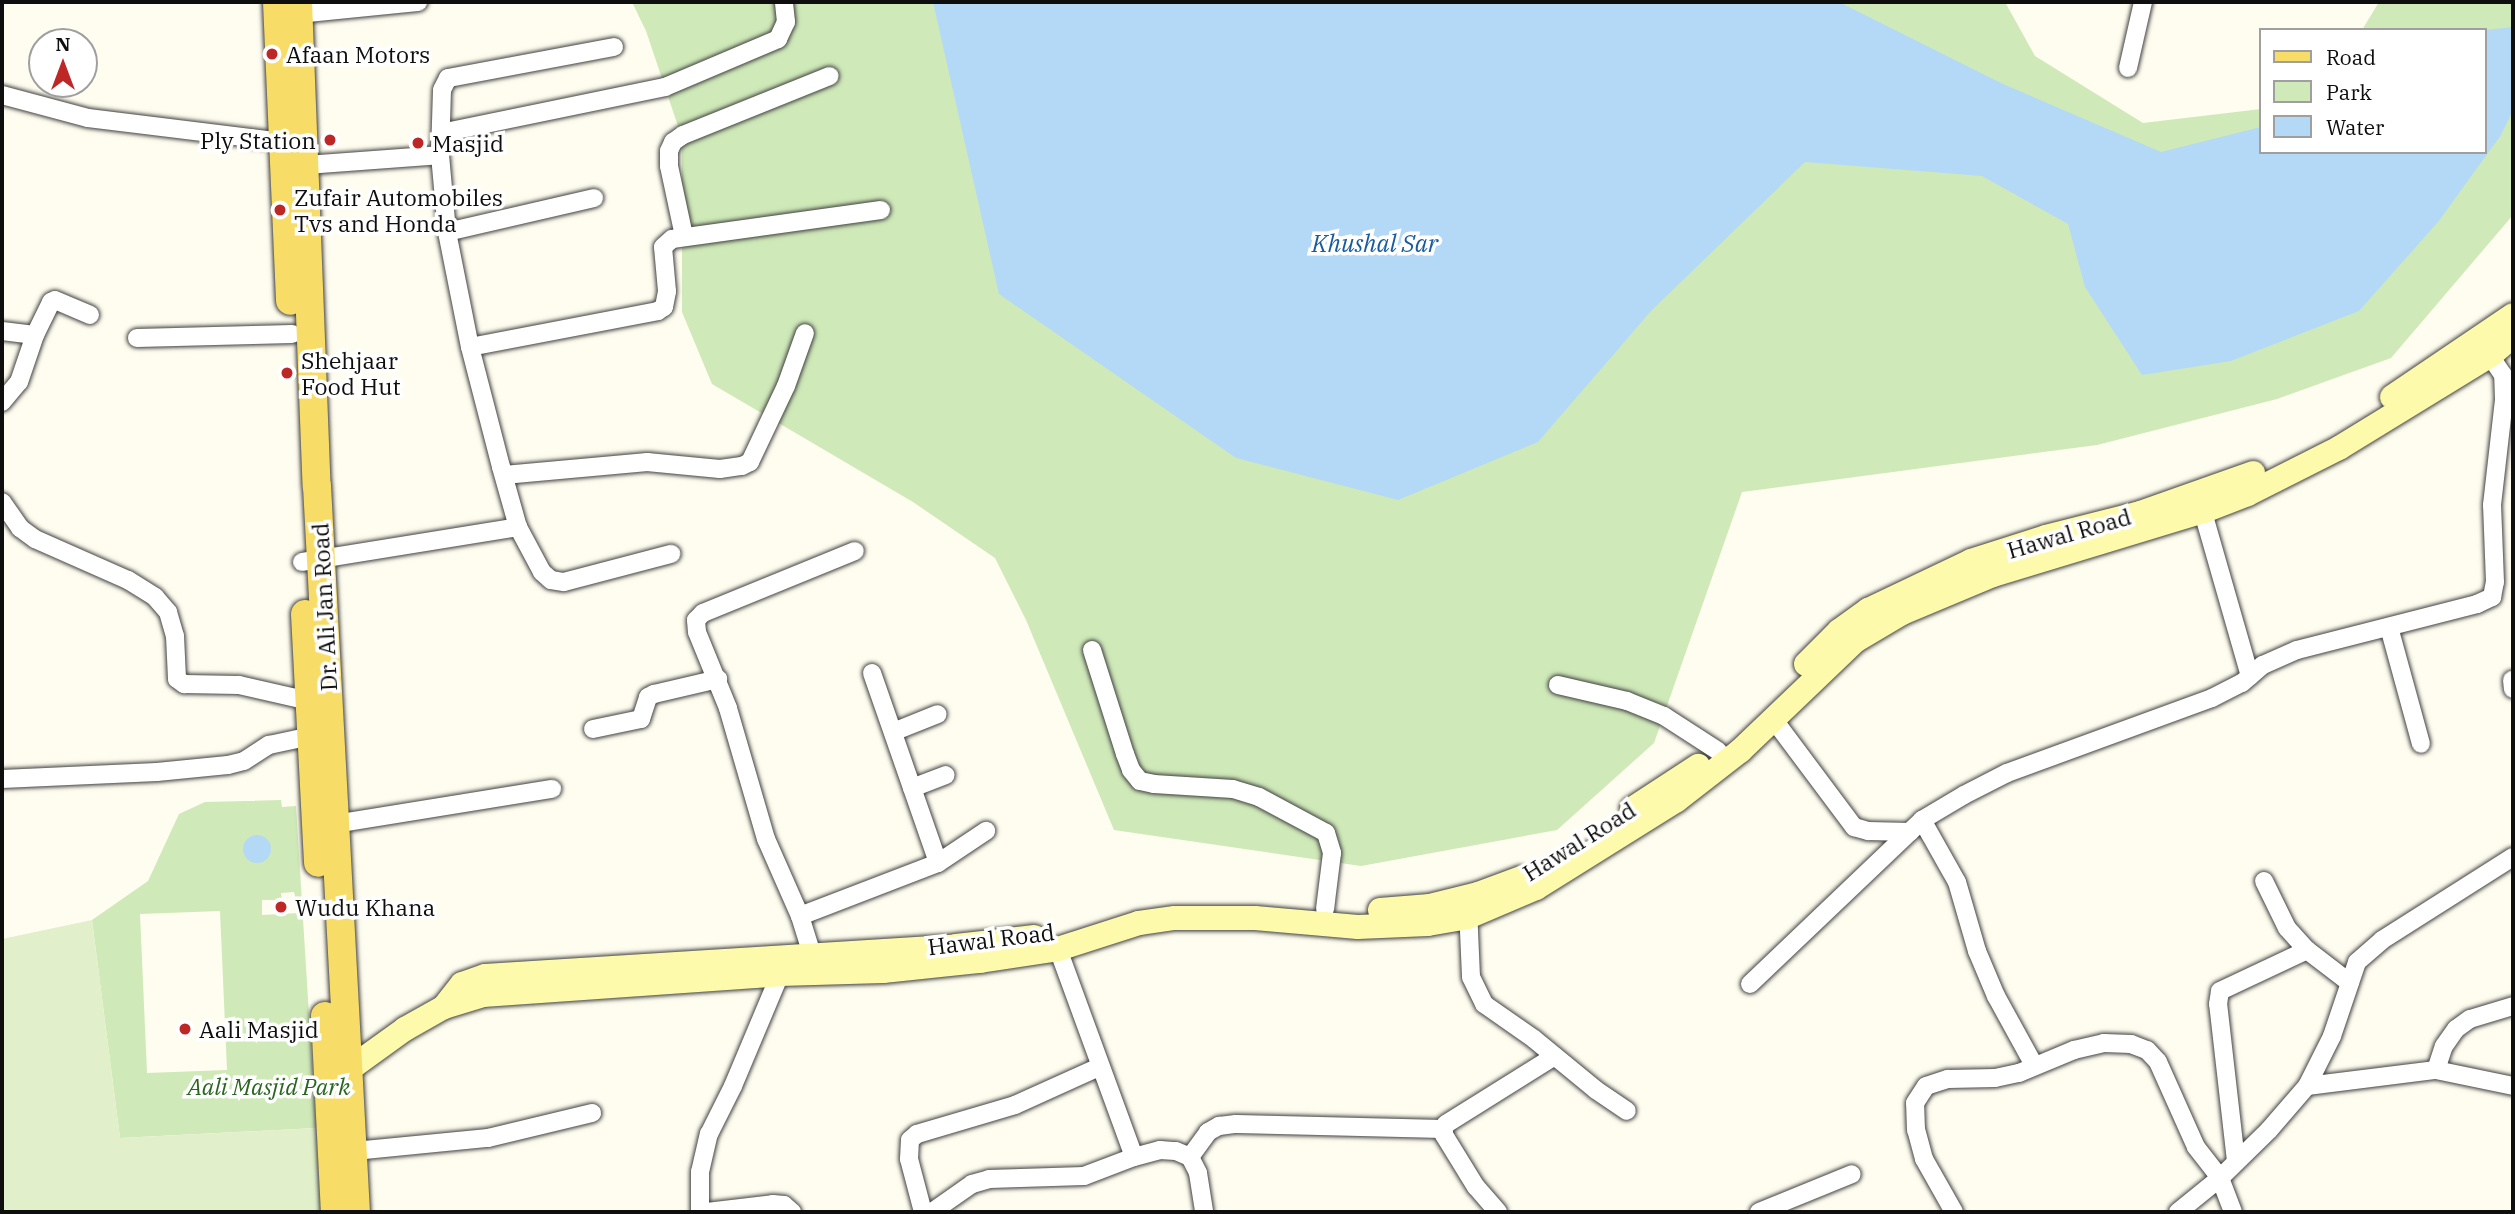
<!DOCTYPE html>
<style>
body{margin:0}
#map{position:relative;width:2515px;height:1214px;overflow:hidden;background:#fffdef;font-family:"IBM Plex Serif",serif}
div>[style]{position:absolute}
[style*='--x']{left:calc(var(--x)*1px);top:calc(var(--y)*1px);width:calc(var(--w)*1px);rotate:calc(var(--a)*1deg)}
.green>*{inset:0;background:#cfe9b9}
.pitch>*{inset:0;background:#e1f0ca}
.water>*{inset:0;background:#b4d9f6}
.round{border-radius:50%}
.roads{filter:drop-shadow(0 0 2px #414141) drop-shadow(0 0 2px #414141)}
.street>*{height:18px;margin:-9px;padding:0 9px;transform-origin:9px;border-radius:9px;background:#fff}
.secondary>*{height:24px;margin:-12px;padding:0 12px;transform-origin:12px;border-radius:12px;background:#fefaab}
.primary>*{height:28px;margin:-14px;padding:0 14px;transform-origin:14px;border-radius:14px;background:#f7dc67}
.dots>*{width:19px;height:19px;translate:-50% -50%;box-sizing:border-box;border:4px solid #fff;border-radius:50%}
span{translate:-50% -50%;white-space:nowrap;text-align:center;line-height:1.15;-webkit-text-stroke:7px #fff;paint-order:stroke}
.poi-label{font-size:23px;color:#0e0e0e}
.left{translate:0 -50%;text-align:left}
.right{translate:-100% -50%;text-align:right}
.street-label{font-size:23px;color:#0e0e0e}
.park-label{font-size:23px;color:#29651e;font-style:italic}
.water-label{font-size:24px;color:#185c9f;font-style:italic}
.frame{position:absolute;inset:0;border:4px solid #0e0e0e;pointer-events:none}
.legend{position:absolute;left:2259px;top:28px;width:228px;height:126px;box-sizing:border-box;background:#fff;border:2px solid #9f9f9f;margin:0;padding:9px 12px;list-style:none;font-size:21px;color:#0e0e0e}
.legend li{display:flex;align-items:center;gap:14px;height:35px}
.legend b{width:35px;border:2px solid #9f9f9f}
.north{position:absolute;left:28px;top:28px;width:70px;height:70px;box-sizing:border-box;background:#fff;border:2px solid #9f9f9f;border-radius:50%;rotate:0deg;font-size:19px;font-weight:700;line-height:28px;text-align:center;color:#0e0e0e}
.north::after{content:'';display:block;margin:auto;width:24px;height:32px;background:#bd2827;clip-path:polygon(50% 0,100% 100%,50% 72%,0 100%)}
</style>
<div id="map">
<div class="green">
<i style="clip-path:polygon(632px 2px,2005px 2px,2035px 56px,2143px 123px,2261px 109px,2261px 152px,2485px 152px,2485px 30px,2362px 30px,2379px 2px,2513px 2px,2513px 215px,2391px 358px,2277px 399px,2097px 445px,1742px 492px,1654px 743px,1557px 830px,1361px 866px,1114px 830px,1026px 620px,995px 558px,913px 502px,712px 384px,682px 312px,682px 138px,646px 31px)"></i>
<i style="clip-path:polygon(evenodd,281px 800px,282px 807px,296px 806px,316px 1128px,120px 1138px,92px 920px,148px 881px,179px 814px,205px 802px,281px 800px,294px 892px,296px 900px,300px 901px,300px 913px,262px 915px,262px 900px,282px 900px,281px 893px,294px 892px,281px 800px,220px 911px,227px 1070px,147px 1073px,140px 914px,220px 911px)"></i>
</div>
<div class="pitch">
<i style="clip-path:polygon(92px 920px,120px 1138px,316px 1128px,320px 1212px,2px 1212px,2px 939px)"></i>
</div>
<div class="water">
<i style="clip-path:polygon(933px 2px,1839px 2px,2003px 84px,2161px 152px,2261px 127px,2261px 152px,2485px 152px,2485px 30px,2513px 27px,2513px 110px,2501px 135px,2438px 222px,2359px 311px,2231px 361px,2142px 375px,2085px 287px,2068px 224px,1982px 176px,1805px 162px,1651px 311px,1538px 442px,1398px 500px,1236px 458px,999px 294px)"></i>
<i class="round" style="left:243px;top:835px;width:28px;height:28px"></i>
</div>
<div class="roads">
<div class="street">
<i style="--x:299;--y:14;--w:120;--a:-5.8"></i>
<i style="--x:614;--y:47;--w:169;--a:169.4"></i>
<i style="--x:448;--y:78;--w:13;--a:117"></i>
<i style="--x:442;--y:90;--w:65;--a:91.8"></i>
<i style="--x:440;--y:155;--w:77;--a:84.8"></i>
<i style="--x:447;--y:232;--w:117;--a:78.7"></i>
<i style="--x:470;--y:347;--w:124;--a:75.5"></i>
<i style="--x:501;--y:467;--w:62;--a:74.2"></i>
<i style="--x:518;--y:527;--w:51;--a:61.9"></i>
<i style="--x:542;--y:572;--w:12;--a:42"></i>
<i style="--x:551;--y:580;--w:13;--a:9"></i>
<i style="--x:564;--y:582;--w:111;--a:-14.7"></i>
<i style="--x:2128;--y:68;--w:68;--a:-77.2"></i>
<i style="--x:2;--y:95;--w:89;--a:15"></i>
<i style="--x:88;--y:118;--w:196;--a:7"></i>
<i style="--x:441;--y:133;--w:229;--a:-11.6"></i>
<i style="--x:665;--y:87;--w:123;--a:-23"></i>
<i style="--x:778;--y:39;--w:19;--a:-65"></i>
<i style="--x:786;--y:22;--w:20;--a:-96"></i>
<i style="--x:305;--y:165;--w:135;--a:-4.2"></i>
<i style="--x:447;--y:232;--w:151;--a:-13"></i>
<i style="--x:684;--y:236;--w:72;--a:-102.1"></i>
<i style="--x:669;--y:166;--w:15;--a:-90"></i>
<i style="--x:669;--y:151;--w:10;--a:-66"></i>
<i style="--x:673;--y:142;--w:12;--a:-35"></i>
<i style="--x:683;--y:135;--w:158;--a:-21.9"></i>
<i style="--x:2;--y:331;--w:33;--a:7"></i>
<i style="--x:35;--y:335;--w:37;--a:-64"></i>
<i style="--x:51;--y:302;--w:4;--a:-27"></i>
<i style="--x:55;--y:300;--w:38;--a:23"></i>
<i style="--x:137;--y:338;--w:155;--a:-1.5"></i>
<i style="--x:470;--y:347;--w:191;--a:-10.8"></i>
<i style="--x:658;--y:311;--w:7;--a:-34"></i>
<i style="--x:664;--y:307;--w:16;--a:-79"></i>
<i style="--x:667;--y:291;--w:44;--a:-95.2"></i>
<i style="--x:663;--y:247;--w:12;--a:-42"></i>
<i style="--x:672;--y:239;--w:211;--a:-7.9"></i>
<i style="--x:2;--y:402;--w:26;--a:-50"></i>
<i style="--x:19;--y:382;--w:50;--a:-71.2"></i>
<i style="--x:504;--y:475;--w:144;--a:-5.2"></i>
<i style="--x:647;--y:462;--w:73;--a:5.5"></i>
<i style="--x:720;--y:469;--w:22;--a:-8"></i>
<i style="--x:742;--y:466;--w:9;--a:-27"></i>
<i style="--x:750;--y:462;--w:84;--a:-64.7"></i>
<i style="--x:786;--y:386;--w:56;--a:-70.3"></i>
<i style="--x:2;--y:502;--w:32;--a:55"></i>
<i style="--x:20;--y:528;--w:19;--a:36"></i>
<i style="--x:35;--y:539;--w:102;--a:23.8"></i>
<i style="--x:128;--y:580;--w:32;--a:32"></i>
<i style="--x:155;--y:597;--w:20;--a:49"></i>
<i style="--x:168;--y:612;--w:25;--a:74"></i>
<i style="--x:175;--y:636;--w:43;--a:87.3"></i>
<i style="--x:177;--y:679;--w:9;--a:36"></i>
<i style="--x:184;--y:684;--w:55;--a:1"></i>
<i style="--x:239;--y:685;--w:72;--a:12.9"></i>
<i style="--x:2200;--y:502;--w:181;--a:74"></i>
<i style="--x:302;--y:562;--w:219;--a:-9.2"></i>
<i style="--x:2389;--y:627;--w:121;--a:74.7"></i>
<i style="--x:1092;--y:650;--w:109;--a:72.4"></i>
<i style="--x:1125;--y:754;--w:17;--a:69"></i>
<i style="--x:1131;--y:770;--w:14;--a:51"></i>
<i style="--x:1140;--y:781;--w:14;--a:12"></i>
<i style="--x:1154;--y:784;--w:79;--a:3.6"></i>
<i style="--x:1233;--y:789;--w:27;--a:17"></i>
<i style="--x:1259;--y:797;--w:76;--a:28.2"></i>
<i style="--x:1326;--y:833;--w:21;--a:73"></i>
<i style="--x:1332;--y:853;--w:56;--a:97.1"></i>
<i style="--x:872;--y:673;--w:201;--a:70.8"></i>
<i style="--x:2512;--y:680;--w:9;--a:84"></i>
<i style="--x:1558;--y:685;--w:71;--a:13.1"></i>
<i style="--x:1627;--y:701;--w:40;--a:22"></i>
<i style="--x:1664;--y:716;--w:64;--a:32.9"></i>
<i style="--x:1774;--y:720;--w:134;--a:53.2"></i>
<i style="--x:1854;--y:827;--w:15;--a:16"></i>
<i style="--x:1868;--y:831;--w:42;--a:1.4"></i>
<i style="--x:593;--y:729;--w:49;--a:-11.8"></i>
<i style="--x:641;--y:719;--w:23;--a:-72"></i>
<i style="--x:648;--y:697;--w:7;--a:-27"></i>
<i style="--x:654;--y:694;--w:66;--a:-13.2"></i>
<i style="--x:893;--y:732;--w:48;--a:-21.8"></i>
<i style="--x:2;--y:779;--w:155;--a:-2.6"></i>
<i style="--x:157;--y:772;--w:71;--a:-5.6"></i>
<i style="--x:228;--y:765;--w:16;--a:-14"></i>
<i style="--x:244;--y:761;--w:30;--a:-33"></i>
<i style="--x:269;--y:745;--w:43;--a:-12.1"></i>
<i style="--x:912;--y:788;--w:36;--a:-21"></i>
<i style="--x:1922;--y:820;--w:71;--a:60.6"></i>
<i style="--x:1957;--y:882;--w:72;--a:73.8"></i>
<i style="--x:1977;--y:951;--w:49;--a:67.1"></i>
<i style="--x:1996;--y:996;--w:79;--a:61.2"></i>
<i style="--x:335;--y:824;--w:220;--a:-9.2"></i>
<i style="--x:2264;--y:881;--w:52;--a:63.9"></i>
<i style="--x:2287;--y:928;--w:30;--a:48"></i>
<i style="--x:2307;--y:950;--w:54;--a:37.5"></i>
<i style="--x:1468;--y:908;--w:69;--a:87.5"></i>
<i style="--x:1471;--y:977;--w:30;--a:64"></i>
<i style="--x:1484;--y:1004;--w:61;--a:35"></i>
<i style="--x:1534;--y:1039;--w:80;--a:39.4"></i>
<i style="--x:1596;--y:1090;--w:37;--a:34"></i>
<i style="--x:800;--y:916;--w:148;--a:-21"></i>
<i style="--x:938;--y:863;--w:58;--a:-33.7"></i>
<i style="--x:1058;--y:949;--w:221;--a:69.9"></i>
<i style="--x:1134;--y:1157;--w:27;--a:-15"></i>
<i style="--x:1160;--y:1150;--w:16;--a:4"></i>
<i style="--x:1176;--y:1151;--w:15;--a:23"></i>
<i style="--x:1190;--y:1157;--w:18;--a:63"></i>
<i style="--x:1198;--y:1173;--w:39;--a:81"></i>
<i style="--x:815;--y:964;--w:50;--a:-107.4"></i>
<i style="--x:800;--y:916;--w:84;--a:-113.8"></i>
<i style="--x:766;--y:839;--w:136;--a:-106.2"></i>
<i style="--x:728;--y:708;--w:82;--a:-112.2"></i>
<i style="--x:697;--y:632;--w:12;--a:-95"></i>
<i style="--x:696;--y:620;--w:10;--a:-45"></i>
<i style="--x:703;--y:613;--w:164;--a:-22.2"></i>
<i style="--x:1750;--y:984;--w:238;--a:-43.6"></i>
<i style="--x:1922;--y:820;--w:49;--a:-30.8"></i>
<i style="--x:1964;--y:795;--w:48;--a:-27.1"></i>
<i style="--x:2007;--y:773;--w:218;--a:-20.1"></i>
<i style="--x:2212;--y:698;--w:34;--a:-27"></i>
<i style="--x:2242;--y:683;--w:28;--a:-41"></i>
<i style="--x:2263;--y:665;--w:37;--a:-24"></i>
<i style="--x:2297;--y:650;--w:186;--a:-14.3"></i>
<i style="--x:2477;--y:604;--w:17;--a:-25"></i>
<i style="--x:2492;--y:597;--w:15;--a:-79"></i>
<i style="--x:2495;--y:582;--w:77;--a:-92.2"></i>
<i style="--x:2492;--y:505;--w:107;--a:-83.5"></i>
<i style="--x:2504;--y:399;--w:24;--a:-92"></i>
<i style="--x:2503;--y:375;--w:32;--a:-124"></i>
<i style="--x:2436;--y:1070;--w:25;--a:-72"></i>
<i style="--x:2444;--y:1046;--w:21;--a:-55"></i>
<i style="--x:2456;--y:1029;--w:17;--a:-36"></i>
<i style="--x:2470;--y:1019;--w:45;--a:-16.8"></i>
<i style="--x:2307;--y:1086;--w:130;--a:-7.1"></i>
<i style="--x:2436;--y:1070;--w:79;--a:11.7"></i>
<i style="--x:344;--y:1152;--w:145;--a:-5.6"></i>
<i style="--x:488;--y:1138;--w:107;--a:-13.5"></i>
<i style="--x:1190;--y:1157;--w:31;--a:-54"></i>
<i style="--x:1208;--y:1132;--w:13;--a:-29"></i>
<i style="--x:1219;--y:1126;--w:17;--a:-7"></i>
<i style="--x:1236;--y:1124;--w:208;--a:1.4"></i>
<i style="--x:2236;--y:1161;--w:158;--a:-96.5"></i>
<i style="--x:2218;--y:1004;--w:13;--a:-81"></i>
<i style="--x:2220;--y:991;--w:96;--a:-25.2"></i>
<i style="--x:700;--y:1212;--w:40;--a:-90"></i>
<i style="--x:700;--y:1172;--w:39;--a:-77"></i>
<i style="--x:709;--y:1134;--w:54;--a:-63.4"></i>
<i style="--x:733;--y:1086;--w:121;--a:-67.2"></i>
<i style="--x:707;--y:1212;--w:66;--a:-6.9"></i>
<i style="--x:773;--y:1204;--w:11;--a:5"></i>
<i style="--x:784;--y:1205;--w:11;--a:41"></i>
<i style="--x:923;--y:1212;--w:55;--a:-104.8"></i>
<i style="--x:909;--y:1159;--w:19;--a:-87"></i>
<i style="--x:910;--y:1140;--w:9;--a:-41"></i>
<i style="--x:917;--y:1134;--w:102;--a:-16.5"></i>
<i style="--x:1015;--y:1105;--w:92;--a:-24.3"></i>
<i style="--x:932;--y:1212;--w:49;--a:-35"></i>
<i style="--x:972;--y:1184;--w:18;--a:-16"></i>
<i style="--x:989;--y:1179;--w:95;--a:-1.8"></i>
<i style="--x:1084;--y:1176;--w:53;--a:-20.8"></i>
<i style="--x:1498;--y:1212;--w:33;--a:-131"></i>
<i style="--x:1476;--y:1187;--w:61;--a:-121.6"></i>
<i style="--x:1444;--y:1135;--w:6;--a:-90"></i>
<i style="--x:1444;--y:1129;--w:5;--a:-68"></i>
<i style="--x:1446;--y:1124;--w:128;--a:-32"></i>
<i style="--x:1759;--y:1212;--w:100;--a:-22.2"></i>
<i style="--x:1954;--y:1212;--w:61;--a:-119.5"></i>
<i style="--x:1924;--y:1159;--w:30;--a:-105"></i>
<i style="--x:1916;--y:1130;--w:27;--a:-92"></i>
<i style="--x:1915;--y:1103;--w:20;--a:-57"></i>
<i style="--x:1926;--y:1086;--w:23;--a:-18"></i>
<i style="--x:1948;--y:1079;--w:47;--a:-1.2"></i>
<i style="--x:1995;--y:1078;--w:25;--a:-12"></i>
<i style="--x:2019;--y:1073;--w:60;--a:-22.7"></i>
<i style="--x:2074;--y:1050;--w:31;--a:-13"></i>
<i style="--x:2104;--y:1043;--w:27;--a:2"></i>
<i style="--x:2131;--y:1044;--w:17;--a:21"></i>
<i style="--x:2147;--y:1050;--w:16;--a:47"></i>
<i style="--x:2158;--y:1062;--w:93;--a:65.9"></i>
<i style="--x:2196;--y:1147;--w:39;--a:52"></i>
<i style="--x:2220;--y:1178;--w:36;--a:69"></i>
<i style="--x:2178;--y:1212;--w:54;--a:-39"></i>
<i style="--x:2220;--y:1178;--w:69;--a:-44.4"></i>
<i style="--x:2269;--y:1130;--w:58;--a:-49.2"></i>
<i style="--x:2307;--y:1086;--w:56;--a:-63.4"></i>
<i style="--x:2332;--y:1036;--w:78;--a:-71.3"></i>
<i style="--x:2357;--y:962;--w:33;--a:-41"></i>
<i style="--x:2382;--y:940;--w:155;--a:-32.4"></i>
</div>
<div class="secondary">
<i style="--x:2392;--y:397;--w:146;--a:-34.1"></i>
<i style="--x:1806;--y:664;--w:47;--a:-45"></i>
<i style="--x:1839;--y:631;--w:36;--a:-36"></i>
<i style="--x:1868;--y:610;--w:114;--a:-25.4"></i>
<i style="--x:1971;--y:561;--w:79;--a:-17.7"></i>
<i style="--x:2046;--y:537;--w:97;--a:-14.3"></i>
<i style="--x:2140;--y:513;--w:120;--a:-19.5"></i>
<i style="--x:1632;--y:809;--w:79;--a:-33.1"></i>
<i style="--x:1380;--y:910;--w:50;--a:-4.6"></i>
<i style="--x:1430;--y:906;--w:49;--a:-14"></i>
<i style="--x:1478;--y:894;--w:46;--a:-20.4"></i>
<i style="--x:444;--y:1007;--w:29;--a:-52"></i>
<i style="--x:462;--y:984;--w:24;--a:-19"></i>
<i style="--x:485;--y:976;--w:472;--a:-3.6"></i>
<i style="--x:956;--y:946;--w:79;--a:-6.6"></i>
<i style="--x:337;--y:1078;--w:84;--a:-35.8"></i>
<i style="--x:405;--y:1029;--w:45;--a:-29.4"></i>
<i style="--x:444;--y:1007;--w:41;--a:-17.1"></i>
<i style="--x:483;--y:995;--w:298;--a:-4"></i>
<i style="--x:780;--y:974;--w:103;--a:-1.7"></i>
<i style="--x:883;--y:971;--w:98;--a:-5.9"></i>
<i style="--x:980;--y:961;--w:79;--a:-8.7"></i>
<i style="--x:1058;--y:949;--w:85;--a:-17.8"></i>
<i style="--x:1139;--y:923;--w:36;--a:-8"></i>
<i style="--x:1175;--y:918;--w:80;--a:0"></i>
<i style="--x:1255;--y:918;--w:103;--a:5"></i>
<i style="--x:1358;--y:927;--w:70;--a:-2.5"></i>
<i style="--x:1428;--y:924;--w:41;--a:-9.9"></i>
<i style="--x:1468;--y:917;--w:74;--a:-23.1"></i>
<i style="--x:1536;--y:888;--w:166;--a:-32"></i>
<i style="--x:1677;--y:800;--w:80;--a:-37.9"></i>
<i style="--x:1740;--y:751;--w:159;--a:-43.7"></i>
<i style="--x:1855;--y:641;--w:55;--a:-30.8"></i>
<i style="--x:1902;--y:613;--w:99;--a:-22.7"></i>
<i style="--x:1993;--y:575;--w:220;--a:-16.9"></i>
<i style="--x:2204;--y:511;--w:47;--a:-21.1"></i>
<i style="--x:2248;--y:494;--w:102;--a:-26.8"></i>
<i style="--x:2339;--y:448;--w:178;--a:-31.5"></i>
<i style="--x:2491;--y:355;--w:29;--a:-41"></i>
</div>
<div class="primary">
<i style="--x:277;--y:2;--w:299;--a:87.5"></i>
<i style="--x:298;--y:2;--w:484;--a:87.8"></i>
<i style="--x:317;--y:486;--w:727;--a:86.93"></i>
<i style="--x:305;--y:614;--w:249;--a:87"></i>
<i style="--x:325;--y:1016;--w:196;--a:87.1"></i>
</div>
</div>
<div class="dots">
<i style="left:272px;top:54px;background:#bd2827"></i>
<i style="left:330px;top:140px;background:#bd2827"></i>
<i style="left:418px;top:143px;background:#bd2827"></i>
<i style="left:280px;top:210px;background:#bd2827"></i>
<i style="left:287px;top:373px;background:#bd2827"></i>
<i style="left:281px;top:907px;background:#bd2827"></i>
<i style="left:185px;top:1029px;background:#bd2827"></i>
</div>
<div class="poi-label">
<span class="left" style="left:286px;top:54px">Afaan Motors</span>
<span class="right" style="left:316px;top:140px">Ply Station</span>
<span class="left" style="left:432px;top:143px">Masjid</span>
<span class="left" style="left:294px;top:210px">Zufair Automobiles<br>Tvs and Honda</span>
<span class="left" style="left:301px;top:373px">Shehjaar<br>Food Hut</span>
<span class="left" style="left:295px;top:907px">Wudu Khana</span>
<span class="left" style="left:199px;top:1029px">Aali Masjid</span>
</div>
<div class="street-label">
<span style="left:2069px;top:533px;rotate:-16deg">Hawal Road</span>
<span style="left:324px;top:607px;rotate:-93deg">Dr. Ali Jan Road</span>
<span style="left:1579px;top:841px;rotate:-32deg">Hawal Road</span>
<span style="left:991px;top:939px;rotate:-7deg">Hawal Road</span>
</div>
<div class="park-label">
<span style="left:269px;top:1086px">Aali Masjid Park</span>
</div>
<div class="water-label">
<span style="left:1375px;top:244px">Khushal Sar</span>
</div>
<div class="frame"></div>
<ul class="legend">
<li><b style="height:9px;background:#f7dc67"></b>Road</li>
<li><b style="height:19px;background:#cfe9b9"></b>Park</li>
<li><b style="height:19px;background:#b4d9f6"></b>Water</li>
</ul>
<div class="north">N</div>
</div>
